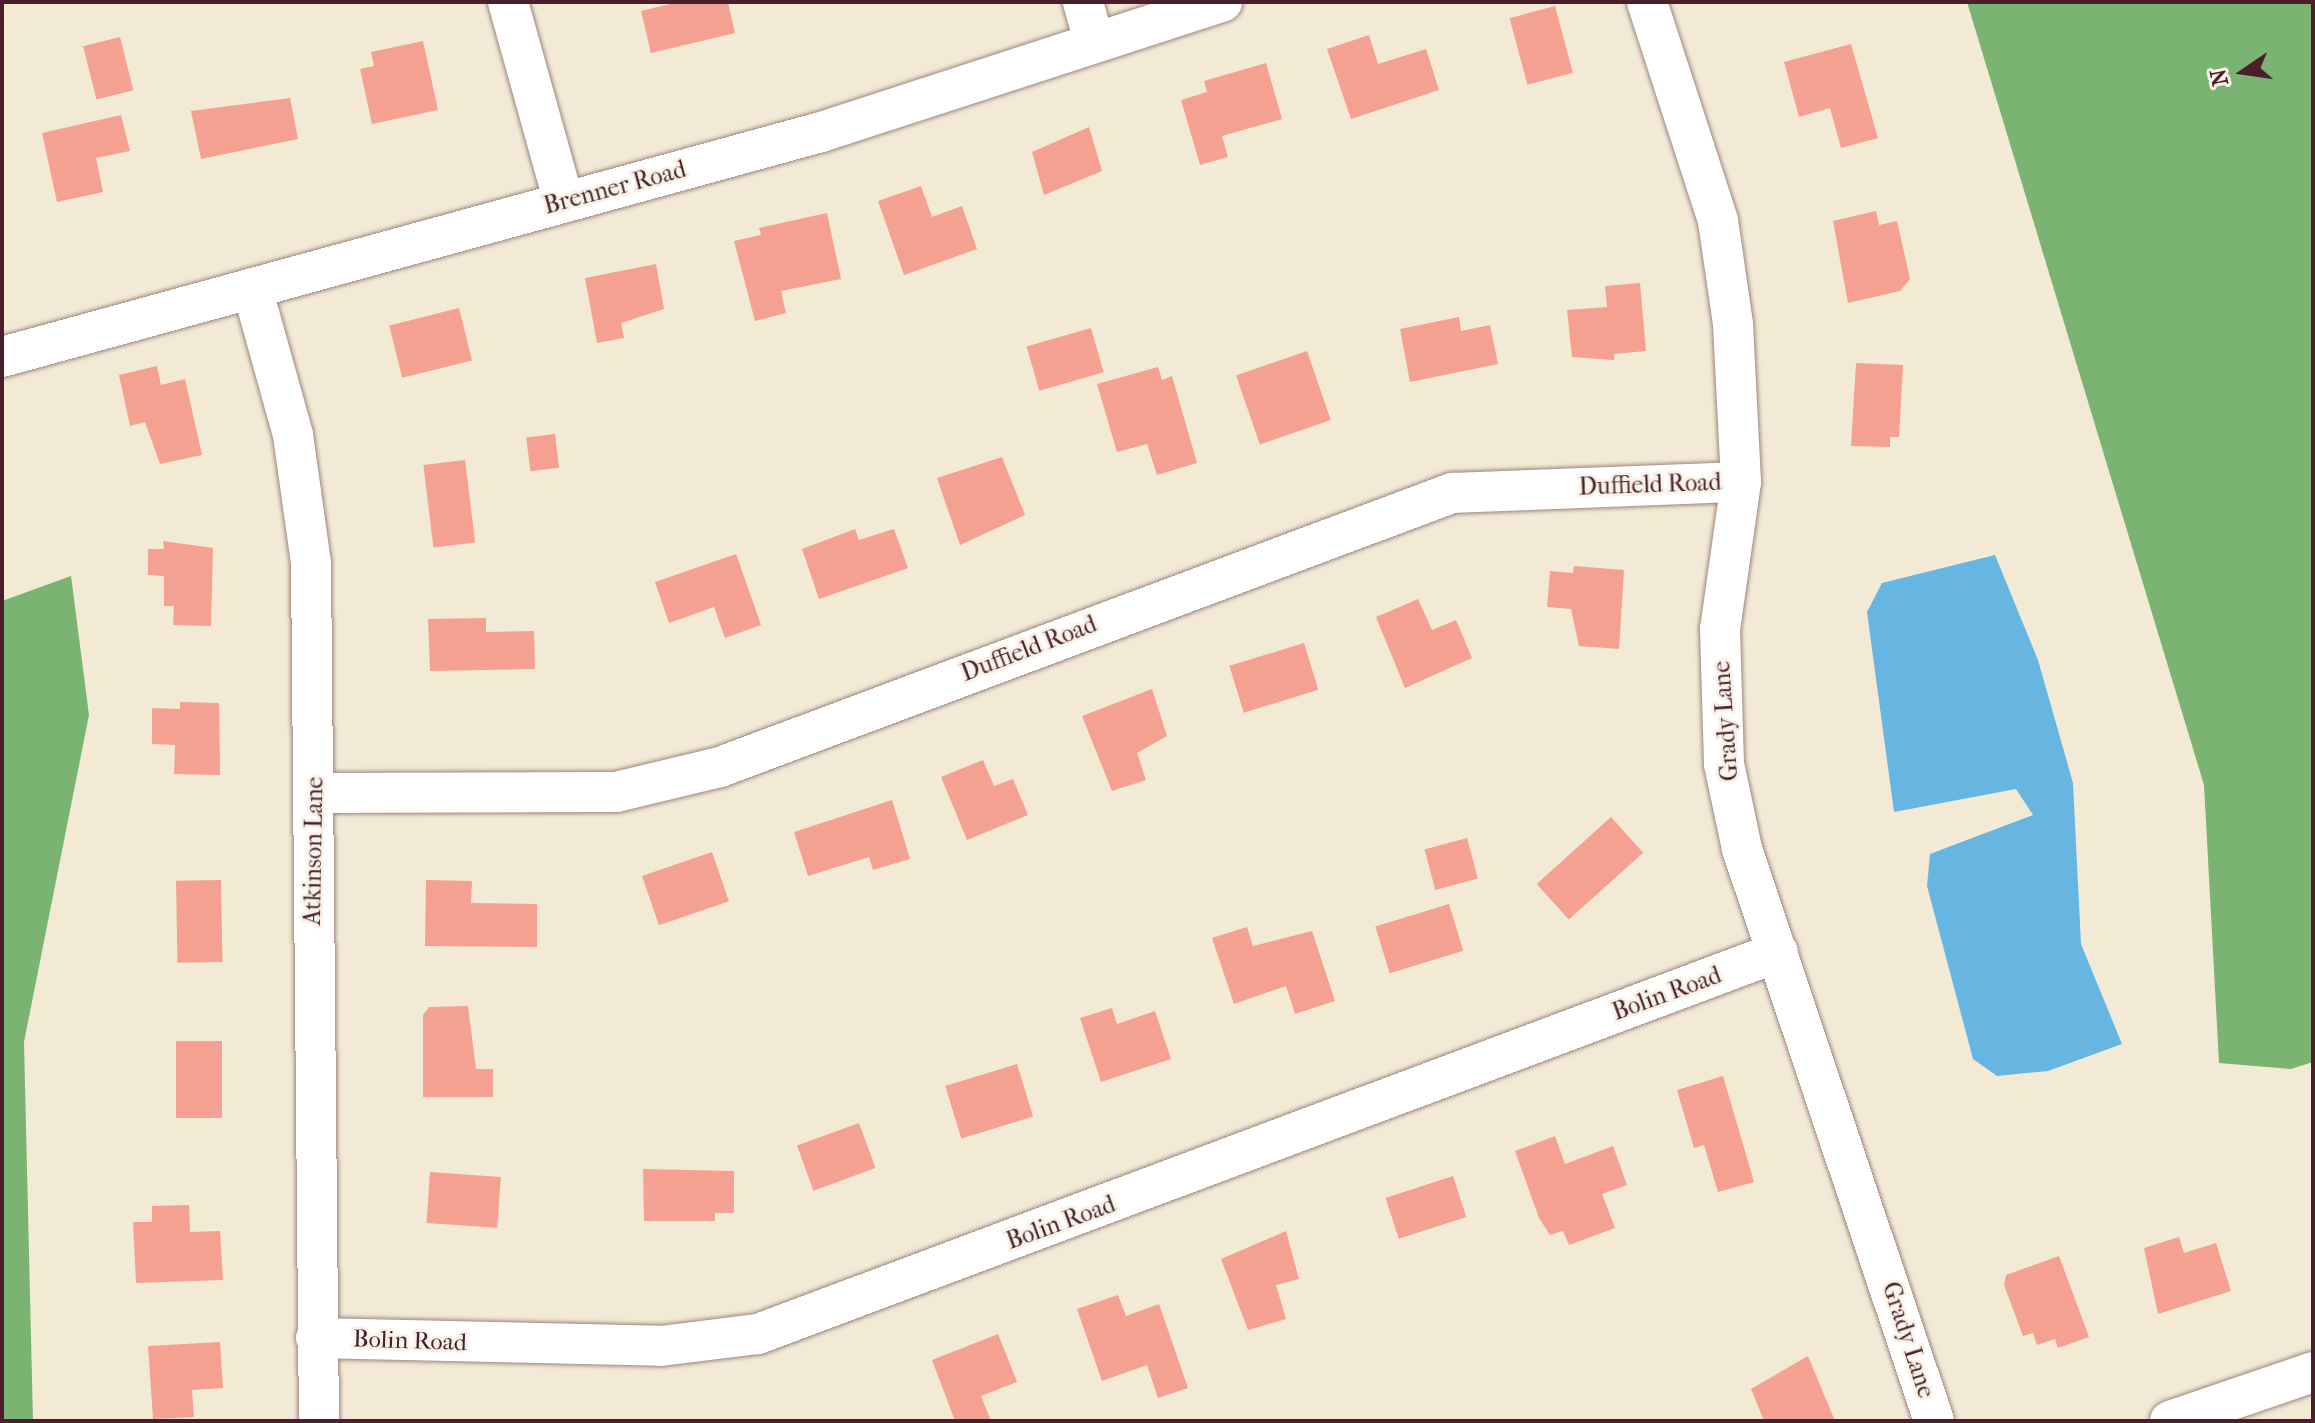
<!DOCTYPE html>
<style>
body{margin:0}
#map{position:relative;width:2315px;height:1423px;overflow:hidden;background:#f3ead5;font-family:"IM FELL French Canon",serif}
div>[style]{position:absolute}
[style*='--x']{left:calc(var(--x)*1px);top:calc(var(--y)*1px);width:calc(var(--w)*1px);rotate:calc(var(--a)*1deg)}
.forest>*{inset:0;background:#7ab372}
.water>*{inset:0;background:#67b6e2}
.building>*{inset:0;background:#f5a191;transform-origin:0 0}
.roads{filter:drop-shadow(0 0 2px #9e8480) drop-shadow(0 0 2px #9e8480)}
.minor>*{height:40px;margin:-20px;padding:0 20px;transform-origin:20px;border-radius:20px;background:#fff}
span{translate:-50% -50%;white-space:nowrap;text-align:center;line-height:1.15;-webkit-text-stroke:6px #f7f3e8;paint-order:stroke}
.street-label{font-size:24px;color:#4a1f2b}
.frame{position:absolute;inset:0;border:4px solid #4a1f2b;pointer-events:none}
.north{position:absolute;left:2203px;top:32px;width:80px;height:80px;-webkit-text-stroke:6px #f7f3e8;paint-order:stroke;rotate:257deg;font-size:22px;font-weight:700;line-height:32px;text-align:center;color:#4a1f2b}
.north::after{content:'';display:block;margin:auto;width:28px;height:36px;background:#4a1f2b;clip-path:polygon(50% 0,100% 100%,50% 72%,0 100%)}
</style>
<div id="map">
<div class="forest">
<i style="clip-path:polygon(1967px 2px,2313px 2px,2313px 1062px,2291px 1069px,2219px 1063px,2204px 785px)"></i>
<i style="clip-path:polygon(71px 576px,89px 715px,24px 1042px,33px 1421px,2px 1421px,2px 601px)"></i>
</div>
<div class="water">
<i style="clip-path:polygon(1995px 555px,2038px 660px,2073px 783px,2081px 944px,2122px 1044px,2048px 1071px,1997px 1076px,1973px 1059px,1927px 886px,1930px 854px,2033px 815px,2016px 789px,1894px 812px,1867px 612px,1882px 583px)"></i>
</div>
<div class="building">
<i style="clip-path:polygon(678px 2px,728px 2px,735px 33px,651px 53px,641px 11px)"></i>
<i style="left:1555px;top:6px;width:69px;height:47px;rotate:75deg"></i>
<i style="clip-path:polygon(1369px 35px,1378px 64px,1426px 49px,1439px 90px,1351px 119px,1327px 49px)"></i>
<i style="left:120px;top:37px;width:55px;height:38px;rotate:76deg"></i>
<i style="clip-path:polygon(423px 41px,438px 110px,372px 124px,360px 69px,374px 66px,371px 52px)"></i>
<i style="clip-path:polygon(1851px 44px,1878px 138px,1841px 148px,1830px 108px,1799px 117px,1784px 62px)"></i>
<i style="clip-path:polygon(1266px 63px,1282px 119px,1222px 136px,1228px 157px,1200px 165px,1181px 100px,1207px 92px,1204px 81px)"></i>
<i style="clip-path:polygon(290px 98px,298px 139px,201px 159px,191px 111px)"></i>
<i style="clip-path:polygon(121px 115px,130px 151px,96px 158px,103px 192px,57px 202px,42px 133px)"></i>
<i style="clip-path:polygon(1089px 127px,1102px 171px,1044px 195px,1032px 152px)"></i>
<i style="clip-path:polygon(921px 186px,932px 217px,962px 206px,977px 249px,904px 275px,878px 201px)"></i>
<i style="clip-path:polygon(1876px 211px,1879px 225px,1897px 221px,1910px 279px,1900px 291px,1848px 303px,1833px 221px)"></i>
<i style="clip-path:polygon(827px 213px,841px 279px,781px 291px,786px 313px,755px 321px,734px 241px,761px 235px,759px 228px)"></i>
<i style="clip-path:polygon(656px 264px,664px 309px,621px 323px,624px 338px,597px 343px,585px 278px)"></i>
<i style="clip-path:polygon(1640px 283px,1646px 351px,1614px 354px,1614px 360px,1572px 357px,1567px 310px,1607px 307px,1605px 286px)"></i>
<i style="left:459px;top:308px;width:54px;height:72px;rotate:76deg"></i>
<i style="clip-path:polygon(1459px 317px,1461px 331px,1490px 325px,1498px 364px,1410px 382px,1400px 329px)"></i>
<i style="left:1091px;top:328px;width:46px;height:67px;rotate:74deg"></i>
<i style="left:1307px;top:351px;width:73px;height:75px;rotate:71deg"></i>
<i style="clip-path:polygon(1856px 363px,1903px 365px,1899px 437px,1890px 437px,1890px 447px,1851px 446px)"></i>
<i style="clip-path:polygon(157px 366px,161px 385px,185px 379px,202px 455px,160px 464px,145px 422px,130px 426px,119px 375px)"></i>
<i style="clip-path:polygon(1158px 367px,1162px 380px,1172px 376px,1197px 463px,1157px 475px,1147px 444px,1117px 452px,1097px 384px)"></i>
<i style="left:555px;top:434px;width:34px;height:29px;rotate:83deg"></i>
<i style="clip-path:polygon(1002px 457px,1025px 515px,960px 545px,937px 478px)"></i>
<i style="left:465px;top:460px;width:83px;height:42px;rotate:83deg"></i>
<i style="clip-path:polygon(855px 529px,859px 540px,894px 529px,908px 568px,819px 599px,802px 549px)"></i>
<i style="clip-path:polygon(163px 541px,213px 548px,211px 626px,173px 625px,174px 606px,164px 606px,164px 576px,148px 575px,148px 549px,164px 549px)"></i>
<i style="clip-path:polygon(736px 554px,761px 625px,725px 638px,714px 607px,669px 623px,655px 582px)"></i>
<i style="clip-path:polygon(1574px 566px,1624px 570px,1619px 649px,1579px 646px,1571px 609px,1547px 607px,1550px 571px,1573px 573px)"></i>
<i style="clip-path:polygon(1418px 599px,1432px 630px,1456px 620px,1472px 658px,1405px 688px,1376px 617px)"></i>
<i style="clip-path:polygon(486px 618px,486px 632px,534px 631px,535px 669px,430px 671px,428px 619px)"></i>
<i style="left:1304px;top:643px;width:49px;height:78px;rotate:73deg"></i>
<i style="clip-path:polygon(1152px 689px,1167px 736px,1137px 753px,1146px 780px,1112px 791px,1082px 716px)"></i>
<i style="clip-path:polygon(180px 702px,219px 703px,220px 775px,174px 774px,175px 745px,152px 744px,152px 708px,180px 709px)"></i>
<i style="clip-path:polygon(983px 760px,994px 786px,1013px 779px,1028px 815px,967px 840px,941px 777px)"></i>
<i style="clip-path:polygon(892px 800px,910px 859px,873px 870px,869px 857px,808px 876px,794px 832px)"></i>
<i style="left:1611px;top:817px;width:48px;height:100px;rotate:48deg"></i>
<i style="left:1467px;top:838px;width:42px;height:44px;rotate:75deg"></i>
<i style="left:712px;top:852px;width:52px;height:74px;rotate:71deg"></i>
<i style="left:221px;top:880px;width:82px;height:45px;rotate:89deg"></i>
<i style="clip-path:polygon(426px 880px,472px 881px,471px 903px,537px 904px,537px 947px,425px 946px)"></i>
<i style="left:1449px;top:904px;width:49px;height:77px;rotate:73deg"></i>
<i style="clip-path:polygon(1247px 927px,1253px 946px,1312px 931px,1335px 1001px,1295px 1014px,1286px 986px,1234px 1004px,1212px 938px)"></i>
<i style="clip-path:polygon(468px 1006px,476px 1069px,493px 1069px,493px 1097px,423px 1097px,423px 1015px,429px 1007px)"></i>
<i style="clip-path:polygon(1112px 1008px,1117px 1024px,1155px 1011px,1171px 1059px,1101px 1082px,1080px 1018px)"></i>
<i style="left:176px;top:1041px;width:46px;height:77px"></i>
<i style="left:1017px;top:1064px;width:55px;height:75px;rotate:73deg"></i>
<i style="clip-path:polygon(1723px 1076px,1754px 1182px,1718px 1192px,1704px 1145px,1694px 1148px,1677px 1090px)"></i>
<i style="left:859px;top:1123px;width:48px;height:66px;rotate:70deg"></i>
<i style="clip-path:polygon(1555px 1136px,1565px 1164px,1613px 1146px,1627px 1185px,1602px 1194px,1615px 1228px,1569px 1245px,1563px 1231px,1550px 1235px,1539px 1218px,1515px 1151px)"></i>
<i style="clip-path:polygon(643px 1169px,734px 1171px,734px 1213px,715px 1213px,715px 1221px,644px 1221px)"></i>
<i style="left:430px;top:1172px;width:71px;height:51px;rotate:4deg"></i>
<i style="left:1453px;top:1176px;width:43px;height:71px;rotate:72deg"></i>
<i style="clip-path:polygon(189px 1205px,190px 1232px,220px 1231px,223px 1280px,136px 1283px,133px 1222px,152px 1222px,152px 1206px)"></i>
<i style="clip-path:polygon(1286px 1231px,1299px 1279px,1276px 1285px,1286px 1319px,1248px 1330px,1221px 1259px)"></i>
<i style="clip-path:polygon(2179px 1237px,2184px 1253px,2216px 1243px,2231px 1291px,2158px 1314px,2144px 1248px)"></i>
<i style="clip-path:polygon(2059px 1256px,2089px 1337px,2058px 1348px,2055px 1339px,2037px 1345px,2033px 1333px,2023px 1336px,2004px 1285px,2006px 1275px)"></i>
<i style="clip-path:polygon(1118px 1295px,1126px 1316px,1159px 1304px,1188px 1388px,1158px 1398px,1147px 1365px,1102px 1381px,1077px 1309px)"></i>
<i style="clip-path:polygon(998px 1334px,1017px 1382px,981px 1396px,991px 1421px,955px 1421px,932px 1360px)"></i>
<i style="clip-path:polygon(220px 1342px,223px 1388px,192px 1390px,194px 1417px,153px 1419px,148px 1346px)"></i>
<i style="clip-path:polygon(1808px 1356px,1835px 1421px,1764px 1421px,1751px 1389px)"></i>
</div>
<div class="roads">
<div class="minor">
<i style="--x:508;--y:2;--w:208;--a:74.4"></i>
<i style="--x:1083;--y:2;--w:41;--a:74.6"></i>
<i style="--x:1647;--y:2;--w:230;--a:72"></i>
<i style="--x:1718;--y:221;--w:104;--a:81.7"></i>
<i style="--x:1733;--y:324;--w:158;--a:87.1"></i>
<i style="--x:1741;--y:482;--w:148;--a:98.1"></i>
<i style="--x:1720;--y:629;--w:135;--a:88.3"></i>
<i style="--x:1724;--y:764;--w:87;--a:78"></i>
<i style="--x:1742;--y:849;--w:603;--a:71.44"></i>
<i style="--x:252;--y:288;--w:153;--a:74.4"></i>
<i style="--x:293;--y:435;--w:129;--a:82"></i>
<i style="--x:311;--y:563;--w:858;--a:89.47"></i>
<i style="--x:2;--y:357;--w:849;--a:-15.36"></i>
<i style="--x:821;--y:132;--w:422;--a:-18"></i>
<i style="--x:315;--y:793;--w:301;--a:-0.2"></i>
<i style="--x:616;--y:792;--w:107;--a:-13.5"></i>
<i style="--x:720;--y:767;--w:782;--a:-20.52"></i>
<i style="--x:1452;--y:493;--w:289;--a:-2.2"></i>
<i style="--x:316;--y:1338;--w:345;--a:1.3"></i>
<i style="--x:661;--y:1346;--w:98;--a:-7.1"></i>
<i style="--x:758;--y:1334;--w:1089;--a:-20.53"></i>
<i style="--x:2170;--y:1421;--w:151;--a:-18.9"></i>
</div>
</div>
<div class="street-label">
<span style="left:615px;top:188px;rotate:-15deg">Brenner Road</span>
<span style="left:1650px;top:485px;rotate:-2deg">Duffield Road</span>
<span style="left:1029px;top:649px;rotate:-21deg">Duffield Road</span>
<span style="left:1726px;top:721px;rotate:-94deg">Grady Lane</span>
<span style="left:314px;top:851px;rotate:-89deg">Atkinson Lane</span>
<span style="left:1667px;top:994px;rotate:-20deg">Bolin Road</span>
<span style="left:1061px;top:1223px;rotate:-20deg">Bolin Road</span>
<span style="left:1908px;top:1340px;rotate:72deg">Grady Lane</span>
<span style="left:410px;top:1341px;rotate:2deg">Bolin Road</span>
</div>
<div class="frame"></div>
<div class="north">N</div>
</div>
